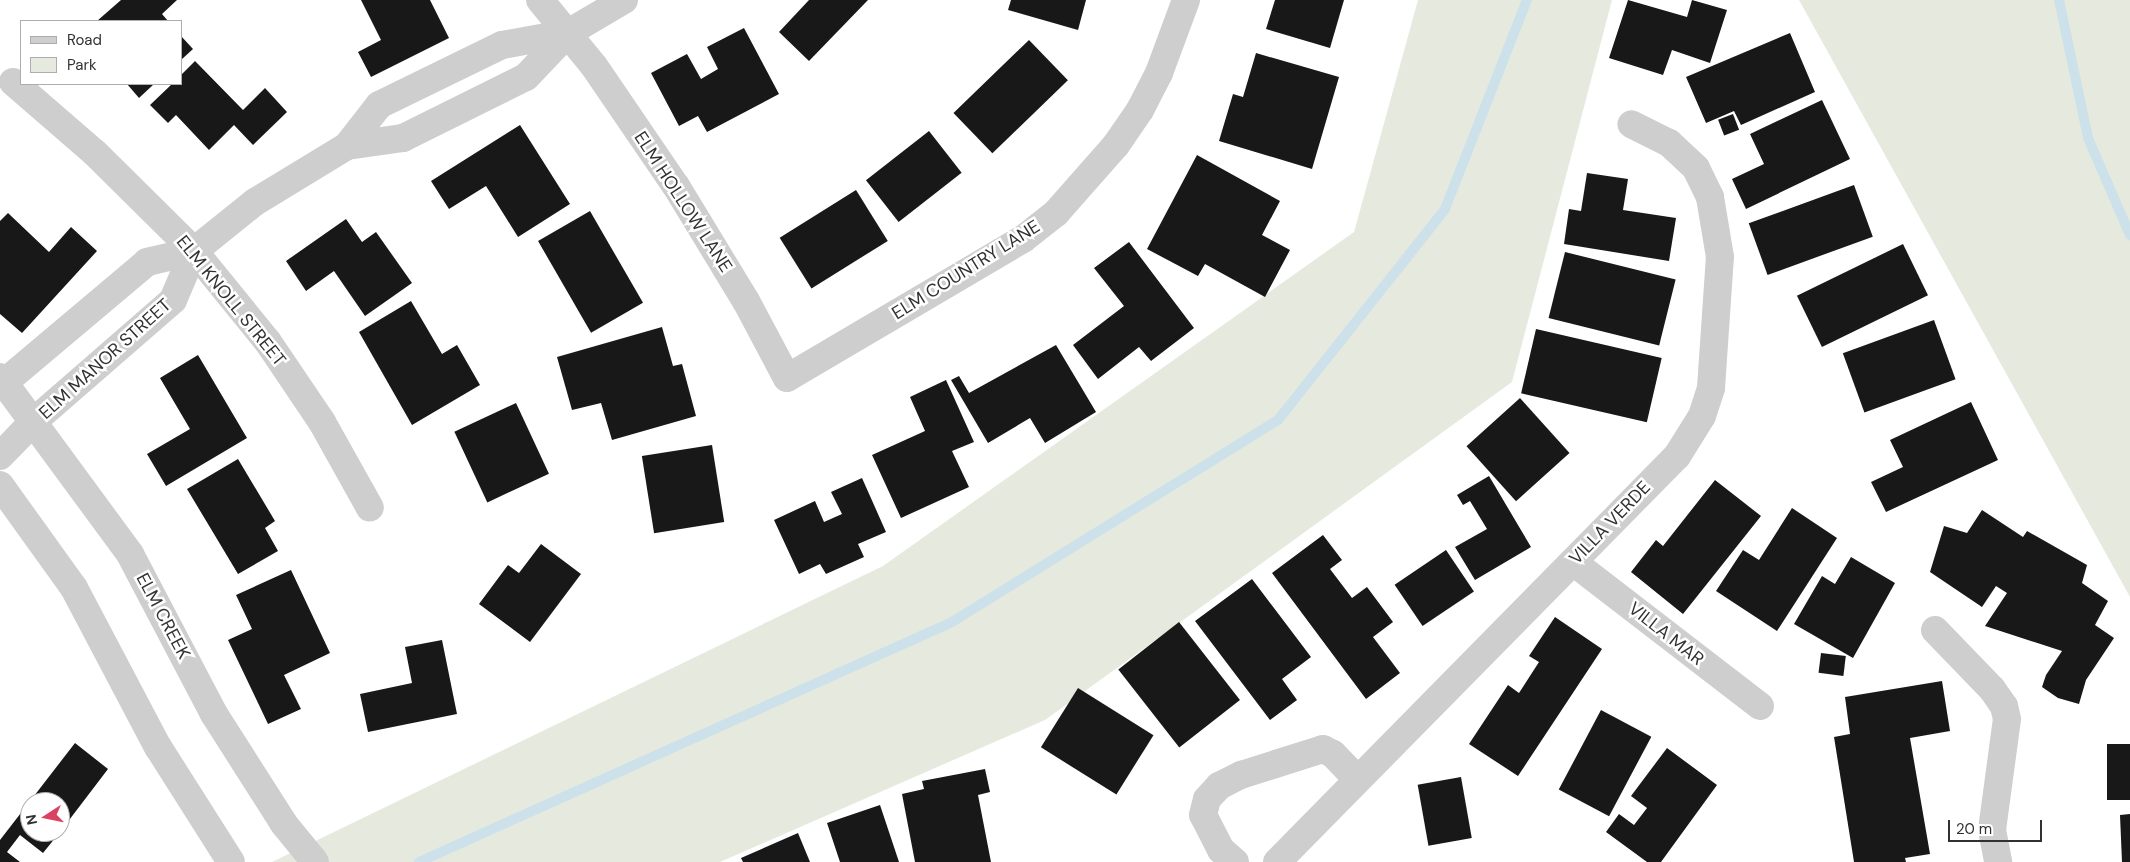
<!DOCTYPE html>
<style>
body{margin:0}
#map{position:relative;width:2130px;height:862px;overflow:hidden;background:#fff;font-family:"DM Sans",sans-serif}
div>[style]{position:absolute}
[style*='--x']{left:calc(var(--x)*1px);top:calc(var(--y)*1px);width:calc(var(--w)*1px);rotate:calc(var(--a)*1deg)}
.green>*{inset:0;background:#e6eade}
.stream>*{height:10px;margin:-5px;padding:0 5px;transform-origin:5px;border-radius:5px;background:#cce1e9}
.building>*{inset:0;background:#181818;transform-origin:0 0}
.minor>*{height:28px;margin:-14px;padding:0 14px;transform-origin:14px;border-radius:14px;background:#cecece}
span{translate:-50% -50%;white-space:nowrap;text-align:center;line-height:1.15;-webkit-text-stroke:5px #fff;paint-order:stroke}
.street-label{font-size:18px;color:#313131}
.legend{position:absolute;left:20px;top:20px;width:162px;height:65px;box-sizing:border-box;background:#fff;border:1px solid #adadad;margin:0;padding:6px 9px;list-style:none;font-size:15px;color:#313131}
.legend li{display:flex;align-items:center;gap:10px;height:25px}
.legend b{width:25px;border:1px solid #adadad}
.north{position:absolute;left:20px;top:792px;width:50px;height:50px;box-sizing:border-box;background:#fff;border:1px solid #adadad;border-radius:50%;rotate:259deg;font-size:14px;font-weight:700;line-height:20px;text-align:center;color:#313131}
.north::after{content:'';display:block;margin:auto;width:18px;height:22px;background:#d94361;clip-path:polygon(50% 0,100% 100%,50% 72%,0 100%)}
.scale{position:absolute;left:1948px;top:820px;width:94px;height:22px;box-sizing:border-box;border:2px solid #313131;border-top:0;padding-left:6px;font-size:15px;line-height:18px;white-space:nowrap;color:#313131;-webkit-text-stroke:4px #fff;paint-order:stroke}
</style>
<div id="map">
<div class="green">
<i style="clip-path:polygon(1418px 0,1612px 0,1512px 382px,1045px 720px,720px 862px,272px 862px,883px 566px,1354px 232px)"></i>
<i style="clip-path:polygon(1800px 0,2130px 0,2130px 597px,1799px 0)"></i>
</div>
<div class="stream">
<i style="--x:2059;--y:0;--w:141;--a:78.1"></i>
<i style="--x:2088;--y:138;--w:106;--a:66.6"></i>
<i style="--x:419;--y:862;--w:585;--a:-24.24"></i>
<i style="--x:952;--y:622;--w:384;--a:-31.8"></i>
<i style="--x:1278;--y:420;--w:269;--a:-51.6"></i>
<i style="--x:1445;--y:209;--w:225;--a:-68.6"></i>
</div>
<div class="building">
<i style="clip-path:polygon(121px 0,177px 0,162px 14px,168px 21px,97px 21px)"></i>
<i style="clip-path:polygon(361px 0,430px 0,449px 38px,371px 77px,358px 52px,381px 40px)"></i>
<i style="clip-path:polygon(809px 0,868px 0,809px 61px,779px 32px)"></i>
<i style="clip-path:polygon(1011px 0,1086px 0,1078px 30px,1008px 10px)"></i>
<i style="clip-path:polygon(1275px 0,1344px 0,1330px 48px,1266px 29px)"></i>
<i style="clip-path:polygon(1628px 0,1687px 17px,1692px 0,1727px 10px,1710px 63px,1672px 50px,1663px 75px,1609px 58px)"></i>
<i style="clip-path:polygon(744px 28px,779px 94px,707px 132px,698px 116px,679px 126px,651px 73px,687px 54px,701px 79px,718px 69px,707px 47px)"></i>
<i style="clip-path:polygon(1790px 33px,1815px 92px,1741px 125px,1734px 111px,1706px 123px,1686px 77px)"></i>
<i style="clip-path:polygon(181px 36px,193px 49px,181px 60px)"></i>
<i style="left:1029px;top:40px;width:56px;height:105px;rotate:46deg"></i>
<i style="clip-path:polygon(1256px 53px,1339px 77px,1312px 169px,1219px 141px,1233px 94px,1243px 97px)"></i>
<i style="clip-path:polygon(195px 61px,243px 110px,265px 88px,287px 112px,253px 145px,234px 125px,209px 150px,176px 115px,168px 123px,150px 105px,172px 84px,181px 84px,181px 75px)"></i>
<i style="clip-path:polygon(127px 84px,154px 84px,139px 98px)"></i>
<i style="clip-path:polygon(1822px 100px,1850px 159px,1746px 209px,1732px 179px,1764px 164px,1750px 134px)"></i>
<i style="left:1733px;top:114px;width:17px;height:16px;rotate:69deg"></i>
<i style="clip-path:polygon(520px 125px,570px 204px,518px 237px,486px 186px,449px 209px,431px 181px)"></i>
<i style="left:929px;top:131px;width:53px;height:80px;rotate:52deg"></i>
<i style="clip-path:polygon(1197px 155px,1280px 201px,1262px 235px,1290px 250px,1265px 297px,1205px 264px,1198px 276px,1147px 249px)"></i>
<i style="clip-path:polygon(1587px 173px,1628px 179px,1623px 210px,1676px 218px,1669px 261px,1564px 244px,1569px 209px,1581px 211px)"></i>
<i style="left:1854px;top:185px;width:55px;height:112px;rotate:70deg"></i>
<i style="left:856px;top:190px;width:60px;height:90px;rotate:58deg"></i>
<i style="left:590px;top:211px;width:106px;height:60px;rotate:60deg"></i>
<i style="clip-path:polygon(8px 213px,49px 252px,71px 227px,97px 251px,22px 333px,0 314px,0 221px)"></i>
<i style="clip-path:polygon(346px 219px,362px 242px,376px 232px,412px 283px,365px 316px,334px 271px,306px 291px,286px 261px)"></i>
<i style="clip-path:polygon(1129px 242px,1194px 328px,1151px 361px,1139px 347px,1098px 379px,1073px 345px,1124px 306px,1094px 268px)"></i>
<i style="left:1903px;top:244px;width:57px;height:118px;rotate:64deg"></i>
<i style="left:1565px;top:252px;width:114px;height:68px;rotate:14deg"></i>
<i style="clip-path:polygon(411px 301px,442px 354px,457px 345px,480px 385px,412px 425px,359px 332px)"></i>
<i style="left:1934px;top:320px;width:63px;height:97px;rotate:70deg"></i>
<i style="clip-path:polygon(662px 327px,673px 366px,682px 364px,696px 416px,612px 440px,601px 403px,572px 410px,557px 357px)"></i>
<i style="left:1536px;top:329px;width:129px;height:66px;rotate:13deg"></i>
<i style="clip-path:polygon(1056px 345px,1096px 412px,1045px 443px,1030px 418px,988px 443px,951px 380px,959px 376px,969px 393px)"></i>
<i style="clip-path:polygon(198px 355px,247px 438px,166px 486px,147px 454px,190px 429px,160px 378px)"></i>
<i style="clip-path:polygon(946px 380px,974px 442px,952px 451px,969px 487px,901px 518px,872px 455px,925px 431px,910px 397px)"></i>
<i style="left:1520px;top:398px;width:74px;height:72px;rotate:48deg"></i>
<i style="clip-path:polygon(1971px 402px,1998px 460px,1886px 512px,1871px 482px,1903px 467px,1890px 440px)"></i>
<i style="left:516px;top:403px;width:78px;height:68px;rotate:65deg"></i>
<i style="left:712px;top:445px;width:78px;height:71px;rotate:81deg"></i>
<i style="clip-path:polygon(238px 459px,275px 521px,265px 528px,278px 551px,238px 574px,187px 489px)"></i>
<i style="clip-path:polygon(1489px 476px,1531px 547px,1475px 580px,1455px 547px,1487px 529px,1470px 501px,1463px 505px,1457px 495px)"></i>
<i style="clip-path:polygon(862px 478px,886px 532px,858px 544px,864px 557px,826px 574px,820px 564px,799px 574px,774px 520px,815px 501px,824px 522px,842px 514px,831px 492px)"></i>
<i style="clip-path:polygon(1715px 480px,1761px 516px,1683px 614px,1631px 572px,1656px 540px,1663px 546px)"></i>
<i style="clip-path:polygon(1792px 508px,1837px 538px,1777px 631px,1716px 591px,1743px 550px,1759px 560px)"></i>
<i style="clip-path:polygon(1982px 510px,2023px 537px,2027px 531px,2087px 565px,2082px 583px,2108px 601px,2095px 625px,2114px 638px,2086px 680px,2079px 704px,2058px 698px,2042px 687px,2046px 675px,2062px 651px,1985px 626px,2007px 593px,1996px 586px,1982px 607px,1930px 572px,1944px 526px,1967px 533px)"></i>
<i style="clip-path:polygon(1323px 535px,1342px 560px,1330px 569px,1352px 598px,1367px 587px,1393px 622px,1373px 637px,1400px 673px,1366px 699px,1272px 573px)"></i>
<i style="clip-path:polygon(541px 544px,581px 574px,530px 642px,479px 604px,508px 565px,519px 573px)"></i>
<i style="left:1446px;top:550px;width:50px;height:62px;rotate:56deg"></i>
<i style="clip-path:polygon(1851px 557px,1895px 583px,1853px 658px,1794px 624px,1822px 576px,1835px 584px)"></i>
<i style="clip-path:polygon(291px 570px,330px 653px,284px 675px,301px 709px,268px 724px,228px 640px,252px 629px,236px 595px)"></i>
<i style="clip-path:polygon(1252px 579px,1311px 657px,1282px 679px,1297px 700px,1270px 720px,1195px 621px)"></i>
<i style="clip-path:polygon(1555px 617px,1602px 649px,1518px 776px,1469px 744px,1508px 685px,1519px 693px,1539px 662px,1529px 656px)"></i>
<i style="left:1179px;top:622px;width:99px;height:77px;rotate:52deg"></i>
<i style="clip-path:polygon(442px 640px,457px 714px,368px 732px,360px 694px,412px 683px,405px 647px)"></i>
<i style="left:1821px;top:653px;width:25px;height:20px;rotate:7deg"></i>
<i style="clip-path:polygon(1942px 681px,1950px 731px,1910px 738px,1930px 854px,1905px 858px,1906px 862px,1854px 862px,1834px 737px,1850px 734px,1845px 697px)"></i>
<i style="left:1078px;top:688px;width:89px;height:70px;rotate:32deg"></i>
<i style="left:1601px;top:710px;width:57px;height:90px;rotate:28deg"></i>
<i style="clip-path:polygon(75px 743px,108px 769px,60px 832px,60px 802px,30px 802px,30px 832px,60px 832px,43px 853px,20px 835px,7px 852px,20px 862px,0 862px,0 840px)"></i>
<i style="left:2130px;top:744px;width:56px;height:23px;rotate:90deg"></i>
<i style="clip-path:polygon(1667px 748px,1717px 785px,1661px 862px,1647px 862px,1606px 832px,1619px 814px,1634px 825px,1647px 808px,1631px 796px)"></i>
<i style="clip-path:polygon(985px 769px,990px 792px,978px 795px,991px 862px,915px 862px,902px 794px,924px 789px,922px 781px)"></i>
<i style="left:1461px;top:777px;width:62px;height:44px;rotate:80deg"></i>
<i style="clip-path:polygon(880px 805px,899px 862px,840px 862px,827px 823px)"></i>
<i style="clip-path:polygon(2130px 814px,2130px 862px,2122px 862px,2120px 815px)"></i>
<i style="clip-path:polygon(798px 833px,810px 862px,743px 862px,741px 858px)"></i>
</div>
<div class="minor">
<i style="--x:540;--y:0;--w:85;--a:50.7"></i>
<i style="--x:594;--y:66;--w:145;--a:55.7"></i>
<i style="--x:676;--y:186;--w:135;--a:58.7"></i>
<i style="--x:746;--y:301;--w:87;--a:62"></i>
<i style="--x:787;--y:378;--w:274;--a:-30.5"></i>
<i style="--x:1023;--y:239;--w:42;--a:-38.2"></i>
<i style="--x:1056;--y:213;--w:91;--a:-48.6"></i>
<i style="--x:1116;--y:145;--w:42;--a:-55.6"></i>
<i style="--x:1140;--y:110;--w:42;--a:-62.8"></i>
<i style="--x:1159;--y:73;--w:78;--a:-69.7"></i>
<i style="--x:13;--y:82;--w:108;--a:40.9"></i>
<i style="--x:95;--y:153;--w:139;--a:44.7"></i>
<i style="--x:194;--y:251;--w:117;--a:50.9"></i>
<i style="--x:268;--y:342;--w:97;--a:56"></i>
<i style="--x:322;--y:422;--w:98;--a:60.8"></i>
<i style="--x:347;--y:146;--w:57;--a:-8.1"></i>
<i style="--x:403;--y:138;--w:137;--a:-26.4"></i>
<i style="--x:526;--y:77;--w:61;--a:-46.3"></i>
<i style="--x:568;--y:33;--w:65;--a:-30.5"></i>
<i style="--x:0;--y:377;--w:220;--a:53.7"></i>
<i style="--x:130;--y:554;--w:181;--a:62.3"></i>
<i style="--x:214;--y:714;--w:130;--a:57.5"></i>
<i style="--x:284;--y:824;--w:49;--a:50.8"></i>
<i style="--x:0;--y:386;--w:192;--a:-40.1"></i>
<i style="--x:147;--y:262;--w:48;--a:-13.2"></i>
<i style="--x:194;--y:251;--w:78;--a:-38.8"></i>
<i style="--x:255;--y:202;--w:108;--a:-31.3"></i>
<i style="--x:347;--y:146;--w:52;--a:-52"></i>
<i style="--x:379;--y:105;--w:137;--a:-26"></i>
<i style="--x:502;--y:45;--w:67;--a:-10.3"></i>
<i style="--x:0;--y:456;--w:49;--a:-45.8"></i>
<i style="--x:34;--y:421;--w:184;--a:-41"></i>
<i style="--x:173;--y:300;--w:53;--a:-66.8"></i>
<i style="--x:0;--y:485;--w:127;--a:54.3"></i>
<i style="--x:74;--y:588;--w:180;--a:62.2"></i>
<i style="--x:158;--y:747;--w:136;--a:57.6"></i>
<i style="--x:1573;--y:562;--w:236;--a:37.6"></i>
<i style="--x:1935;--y:630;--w:82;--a:46"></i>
<i style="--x:1992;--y:689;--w:21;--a:55"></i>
<i style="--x:2004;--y:706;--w:13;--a:77"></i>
<i style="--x:2007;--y:719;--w:112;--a:97.7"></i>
<i style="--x:1992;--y:830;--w:33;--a:79"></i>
<i style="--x:1235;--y:862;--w:18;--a:-139"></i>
<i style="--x:1221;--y:850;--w:39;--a:-117"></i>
<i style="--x:1203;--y:815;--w:16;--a:-76"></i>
<i style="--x:1207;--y:799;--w:18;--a:-47"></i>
<i style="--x:1219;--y:786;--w:25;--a:-27"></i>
<i style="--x:1241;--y:775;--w:86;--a:-17.6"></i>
<i style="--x:1323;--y:749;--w:11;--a:27"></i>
<i style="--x:1333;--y:754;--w:35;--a:46"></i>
<i style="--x:1277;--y:862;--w:570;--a:-45.43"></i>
<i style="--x:1677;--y:456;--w:47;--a:-58"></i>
<i style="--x:1702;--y:416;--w:29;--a:-72"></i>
<i style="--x:1711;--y:388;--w:131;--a:-86.1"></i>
<i style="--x:1720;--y:257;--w:61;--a:-99.5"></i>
<i style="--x:1710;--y:197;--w:32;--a:-116"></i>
<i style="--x:1696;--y:168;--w:37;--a:-137"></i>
<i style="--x:1669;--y:143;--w:42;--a:-153.4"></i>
</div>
<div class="street-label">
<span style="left:683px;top:202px;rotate:57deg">ELM HOLLOW LANE</span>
<span style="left:966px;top:270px;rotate:-32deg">ELM COUNTRY LANE</span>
<span style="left:231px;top:301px;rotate:51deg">ELM KNOLL STREET</span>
<span style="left:105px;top:359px;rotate:-42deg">ELM MANOR STREET</span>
<span style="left:1610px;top:523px;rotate:-46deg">VILLA VERDE</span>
<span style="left:163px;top:616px;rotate:62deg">ELM CREEK</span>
<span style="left:1666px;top:634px;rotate:38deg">VILLA MAR</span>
</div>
<ul class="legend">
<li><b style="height:6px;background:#cecece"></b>Road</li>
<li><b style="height:14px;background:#e6eade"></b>Park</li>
</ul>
<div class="north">N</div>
<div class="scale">20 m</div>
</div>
